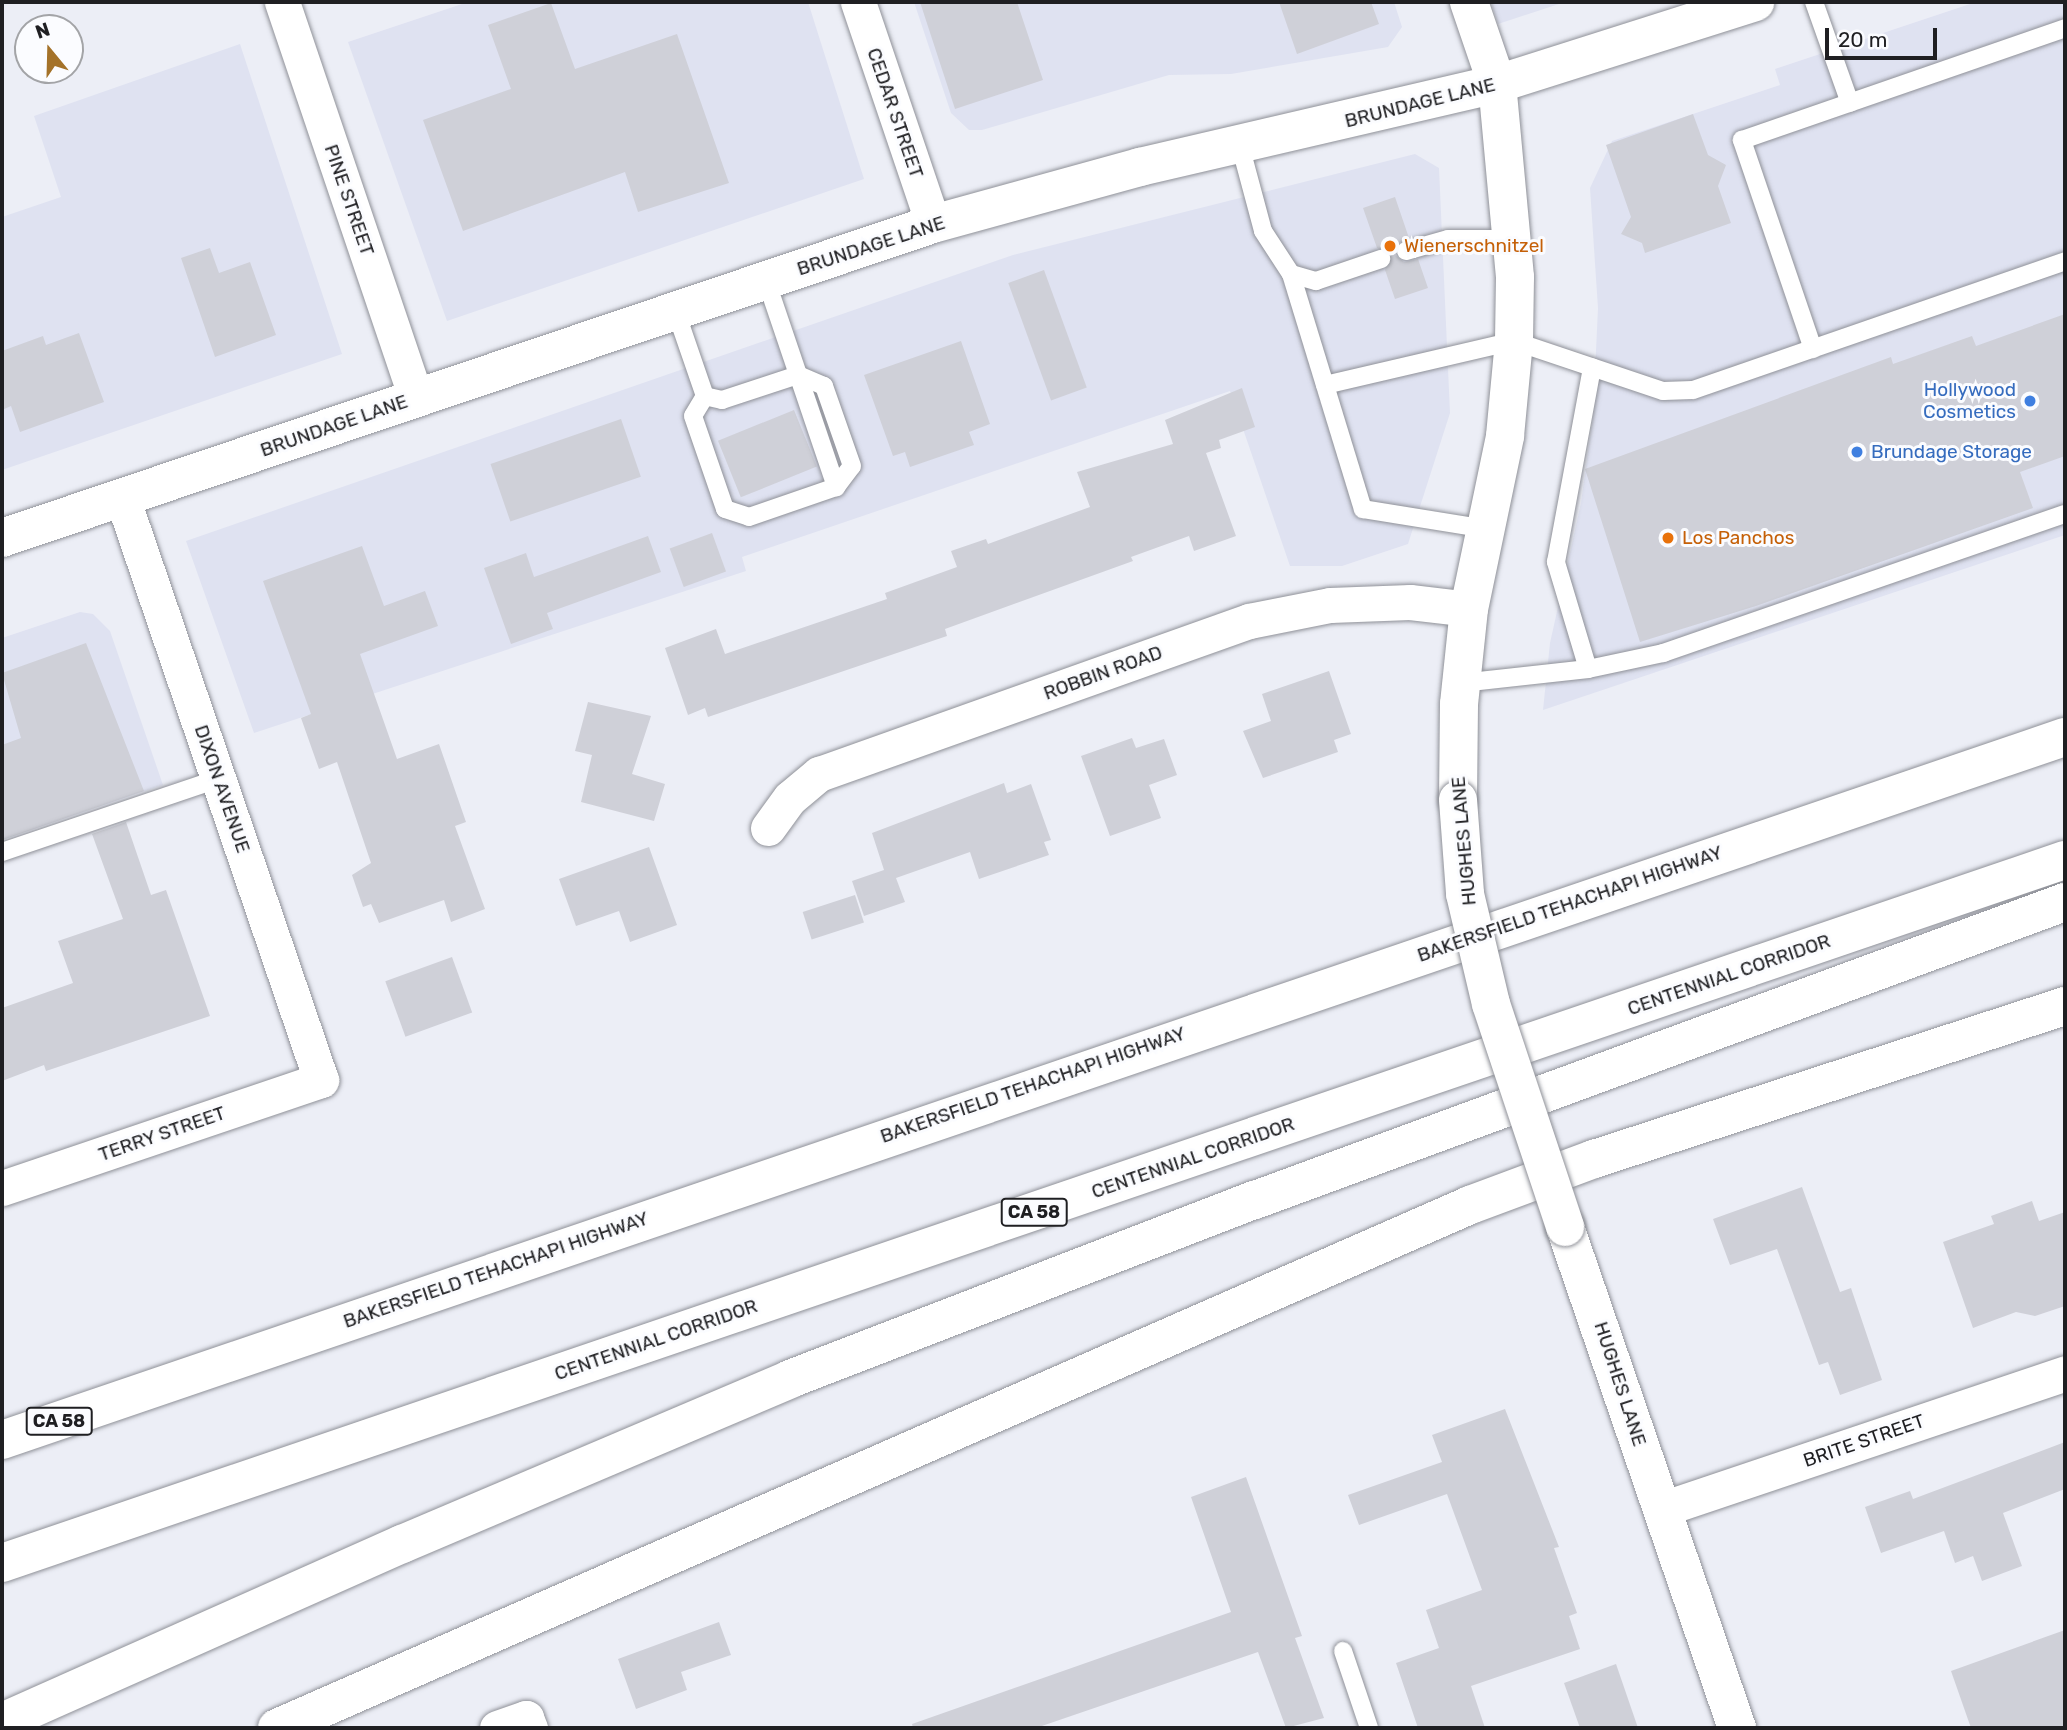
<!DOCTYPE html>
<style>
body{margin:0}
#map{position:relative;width:2067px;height:1730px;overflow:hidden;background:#eceef6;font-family:Rubik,sans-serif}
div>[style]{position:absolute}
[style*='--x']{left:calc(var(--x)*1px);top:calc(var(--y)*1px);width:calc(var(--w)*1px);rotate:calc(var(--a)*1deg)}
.built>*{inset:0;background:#dfe2f1}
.building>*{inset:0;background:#cfd0d8;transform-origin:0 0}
.roads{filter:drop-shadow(0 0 2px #8f9198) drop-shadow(0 0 2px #8f9198)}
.lane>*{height:18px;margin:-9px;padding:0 9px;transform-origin:9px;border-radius:9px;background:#fff}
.street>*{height:35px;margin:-17.5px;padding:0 17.5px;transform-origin:17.5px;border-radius:17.5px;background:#fff}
.secondary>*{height:38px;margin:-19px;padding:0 19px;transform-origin:19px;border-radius:19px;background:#fff}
.highway>*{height:38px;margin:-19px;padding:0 19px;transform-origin:19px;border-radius:19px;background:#fff}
.bridges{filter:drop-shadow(0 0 2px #8f9198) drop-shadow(0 0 2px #8f9198)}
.secondary-bridge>*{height:38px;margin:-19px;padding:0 19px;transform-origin:19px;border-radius:19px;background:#fff}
.dots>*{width:19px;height:19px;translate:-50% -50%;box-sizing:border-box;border:4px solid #fbfcff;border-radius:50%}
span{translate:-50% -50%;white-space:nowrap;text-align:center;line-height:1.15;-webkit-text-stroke:6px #fbfcff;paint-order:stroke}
.shield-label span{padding:2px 5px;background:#fbfcff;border:2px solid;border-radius:5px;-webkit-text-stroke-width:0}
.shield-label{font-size:18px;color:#1f1f22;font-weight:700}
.street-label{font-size:19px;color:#1f1f22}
.food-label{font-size:19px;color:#c56008}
.left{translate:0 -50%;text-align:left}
.shop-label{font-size:19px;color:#366cbe}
.right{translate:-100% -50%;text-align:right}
.frame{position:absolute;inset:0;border:4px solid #1f1f22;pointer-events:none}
.north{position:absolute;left:14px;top:14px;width:70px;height:70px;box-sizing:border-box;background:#fbfcff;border:2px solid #a3a4a7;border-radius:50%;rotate:341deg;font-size:19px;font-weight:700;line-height:28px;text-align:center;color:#1f1f22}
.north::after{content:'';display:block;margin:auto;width:24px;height:32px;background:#a47229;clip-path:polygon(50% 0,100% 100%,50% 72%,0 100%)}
.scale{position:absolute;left:1825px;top:28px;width:112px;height:32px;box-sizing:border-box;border:4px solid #1f1f22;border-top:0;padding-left:9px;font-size:21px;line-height:24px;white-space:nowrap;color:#1f1f22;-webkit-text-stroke:5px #fbfcff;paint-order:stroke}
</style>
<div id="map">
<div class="built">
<i style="clip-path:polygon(468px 2px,808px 2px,864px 179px,447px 321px,348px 42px)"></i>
<i style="clip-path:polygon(914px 2px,1394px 2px,1402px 27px,1388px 47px,1231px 74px,1169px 75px,982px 130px,969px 130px,951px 113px)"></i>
<i style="clip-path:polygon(1491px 2px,1565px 2px,1498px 24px)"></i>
<i style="clip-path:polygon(1976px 2px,2065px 2px,2065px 535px,1543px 710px,1550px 643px,1581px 503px,1593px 415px,1598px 308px,1590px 188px,1612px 141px,1780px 85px,1775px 69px)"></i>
<i style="clip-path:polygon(240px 44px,342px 354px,2px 470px,2px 217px,61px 197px,34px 116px)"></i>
<i style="clip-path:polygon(1415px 154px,1439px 168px,1450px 413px,1408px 544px,1342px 566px,1290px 566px,1230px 391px,742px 557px,746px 571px,254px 733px,186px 541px,1013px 255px)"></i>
<i style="clip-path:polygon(80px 612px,93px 614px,110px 631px,163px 785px,2px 840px,2px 638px)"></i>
</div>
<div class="building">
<i style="clip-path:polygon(920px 2px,1017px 2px,1043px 80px,955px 109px)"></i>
<i style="clip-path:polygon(1279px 2px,1371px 2px,1379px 24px,1297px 54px)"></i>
<i style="clip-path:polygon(551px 3px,575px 69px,677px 34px,729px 183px,638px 212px,625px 172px,463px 231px,423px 120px,511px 89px,488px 25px)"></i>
<i style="clip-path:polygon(1693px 114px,1708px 155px,1726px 165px,1718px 186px,1731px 223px,1645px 253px,1642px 243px,1621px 234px,1631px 217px,1606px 145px)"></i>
<i style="clip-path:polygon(1395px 197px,1409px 238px,1397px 244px,1395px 255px,1404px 262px,1418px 259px,1428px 288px,1395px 299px,1385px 270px,1391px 255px,1377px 248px,1363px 208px)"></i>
<i style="clip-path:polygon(210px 248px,219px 273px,250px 262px,276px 335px,215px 357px,181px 258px)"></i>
<i style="left:1044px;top:270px;width:125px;height:38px;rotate:70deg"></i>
<i style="clip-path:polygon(2065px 314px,2065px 456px,2020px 472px,2033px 508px,1756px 606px,1640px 642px,1585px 469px,1891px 357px,1893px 364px,1972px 336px,1976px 346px)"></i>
<i style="clip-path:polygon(79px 333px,104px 402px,20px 432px,11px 406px,2px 410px,2px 351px,43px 336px,46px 345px)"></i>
<i style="clip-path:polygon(961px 341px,990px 424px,969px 432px,974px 445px,910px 467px,905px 452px,893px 456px,864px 375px)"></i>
<i style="clip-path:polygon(1242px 388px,1255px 427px,1219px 440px,1221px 448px,1206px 453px,1236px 536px,1194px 551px,1189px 536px,1131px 557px,1133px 561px,945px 629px,947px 636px,708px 717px,705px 708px,688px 715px,665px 648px,716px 629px,725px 654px,887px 599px,885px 593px,957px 567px,951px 551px,986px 539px,988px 544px,1090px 507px,1077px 472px,1173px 444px,1165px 420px)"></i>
<i style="left:794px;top:410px;width:61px;height:82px;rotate:68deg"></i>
<i style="left:621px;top:419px;width:61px;height:138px;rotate:71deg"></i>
<i style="left:712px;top:533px;width:41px;height:45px;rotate:70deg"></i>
<i style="clip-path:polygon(648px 536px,661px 572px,547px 613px,553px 629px,511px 644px,484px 568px,526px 553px,534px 577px)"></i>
<i style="clip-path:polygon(362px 546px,384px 606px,425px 591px,438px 626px,360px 654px,397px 759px,439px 744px,466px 822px,455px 826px,485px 909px,451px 922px,444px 900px,379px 923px,371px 904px,363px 907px,352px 875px,371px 863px,337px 762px,319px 769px,301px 718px,311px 714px,263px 581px)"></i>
<i style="clip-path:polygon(86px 643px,144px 791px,2px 840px,2px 745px,21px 738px,2px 673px)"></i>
<i style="clip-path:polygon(1329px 671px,1351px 734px,1334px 740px,1338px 752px,1263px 778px,1243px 731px,1271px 721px,1262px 694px)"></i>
<i style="clip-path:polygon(588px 702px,651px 716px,632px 774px,665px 784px,654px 821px,581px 802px,592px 755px,575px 751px)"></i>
<i style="clip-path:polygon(1132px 738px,1136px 748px,1164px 739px,1177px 775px,1149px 785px,1161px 818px,1110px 836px,1081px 756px)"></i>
<i style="clip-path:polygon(1004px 783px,1007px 793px,1031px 784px,1051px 840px,1044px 842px,1049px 855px,979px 879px,970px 852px,896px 878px,905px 902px,864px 916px,852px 881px,884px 870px,872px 833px)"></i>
<i style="clip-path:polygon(126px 822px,151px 895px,166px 890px,210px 1016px,46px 1071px,44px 1065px,2px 1081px,2px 1008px,73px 983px,58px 941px,123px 919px,92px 834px)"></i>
<i style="clip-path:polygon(649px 847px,677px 925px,630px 942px,619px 911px,576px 926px,559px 879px)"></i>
<i style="left:855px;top:895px;width:29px;height:55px;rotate:72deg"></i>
<i style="left:452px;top:957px;width:59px;height:71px;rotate:70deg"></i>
<i style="clip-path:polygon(1802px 1187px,1840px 1292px,1851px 1288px,1882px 1380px,1840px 1395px,1828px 1362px,1819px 1365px,1777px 1249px,1730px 1265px,1713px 1219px)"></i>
<i style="clip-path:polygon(2032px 1201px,2039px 1221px,2065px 1212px,2065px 1306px,2035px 1316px,2016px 1312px,1973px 1328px,1943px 1242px,1994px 1224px,1991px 1216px)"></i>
<i style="clip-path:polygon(1505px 1409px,1559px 1547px,1554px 1548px,1577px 1613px,1569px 1616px,1580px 1649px,1471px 1686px,1485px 1728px,1418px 1728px,1396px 1663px,1439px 1648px,1426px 1610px,1482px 1590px,1447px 1494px,1359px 1525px,1348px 1495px,1442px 1462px,1432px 1435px)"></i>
<i style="clip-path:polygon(2065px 1442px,2065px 1489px,2003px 1513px,2022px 1566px,1982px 1581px,1973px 1556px,1955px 1563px,1944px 1531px,1881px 1553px,1865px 1507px,1910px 1491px,1913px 1499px)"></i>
<i style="clip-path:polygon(1246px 1477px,1302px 1636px,1295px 1638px,1324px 1718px,1286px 1728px,1258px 1652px,1036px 1728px,913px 1728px,912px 1724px,1231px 1612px,1191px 1497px)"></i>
<i style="clip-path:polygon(719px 1622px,731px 1655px,681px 1672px,687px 1690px,636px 1709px,618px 1659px)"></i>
<i style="clip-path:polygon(2065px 1630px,2065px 1728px,1971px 1728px,1951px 1671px)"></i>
<i style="clip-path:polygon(1616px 1664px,1638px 1728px,1580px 1728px,1564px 1683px)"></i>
</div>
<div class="roads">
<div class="lane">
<i style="--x:1814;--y:2;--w:107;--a:70.4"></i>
<i style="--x:1240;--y:145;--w:89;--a:75"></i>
<i style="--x:1263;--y:231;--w:51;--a:56.9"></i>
<i style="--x:1291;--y:274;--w:246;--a:73"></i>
<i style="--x:1363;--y:509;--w:125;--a:9.2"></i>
<i style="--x:1406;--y:251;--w:44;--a:-15.9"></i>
<i style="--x:1448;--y:239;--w:63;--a:0"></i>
<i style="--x:1291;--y:274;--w:26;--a:16"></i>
<i style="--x:1316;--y:281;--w:69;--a:-18.7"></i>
<i style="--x:766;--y:280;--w:219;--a:71.3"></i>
<i style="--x:676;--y:312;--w:89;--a:71"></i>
<i style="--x:705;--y:396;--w:23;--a:121"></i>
<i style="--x:693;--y:416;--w:98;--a:71"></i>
<i style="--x:725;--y:509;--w:25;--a:18"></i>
<i style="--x:749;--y:517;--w:92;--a:-19"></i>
<i style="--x:836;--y:487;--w:26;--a:-53"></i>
<i style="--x:852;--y:466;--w:85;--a:-109.3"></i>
<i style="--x:824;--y:386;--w:28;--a:-157"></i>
<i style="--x:798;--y:375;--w:80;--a:161.8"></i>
<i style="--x:722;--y:400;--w:17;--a:-167"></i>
<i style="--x:1813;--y:349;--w:221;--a:-108.8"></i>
<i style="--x:1742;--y:140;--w:342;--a:-19.1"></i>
<i style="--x:1325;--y:385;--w:194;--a:-13.1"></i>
<i style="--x:1514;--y:341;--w:157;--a:18.6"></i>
<i style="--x:1663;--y:391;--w:30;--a:-2"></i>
<i style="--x:1693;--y:390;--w:394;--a:-19.1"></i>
<i style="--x:1588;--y:669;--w:77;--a:-12"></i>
<i style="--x:1663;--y:653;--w:425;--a:-19.1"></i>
<i style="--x:1461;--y:683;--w:128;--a:-6.3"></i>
<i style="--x:1588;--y:669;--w:112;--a:-106.7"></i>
<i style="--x:1556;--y:562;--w:198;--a:-79.5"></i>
<i style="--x:2;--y:852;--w:228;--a:-18.7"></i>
<i style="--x:1343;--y:1651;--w:81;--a:71.3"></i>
</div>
<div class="street">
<i style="--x:282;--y:2;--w:418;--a:71.3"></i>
<i style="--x:858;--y:2;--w:234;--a:71.3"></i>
<i style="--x:768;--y:828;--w:37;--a:-54"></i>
<i style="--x:790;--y:798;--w:38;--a:-40"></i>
<i style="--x:819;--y:774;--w:456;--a:-19.6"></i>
<i style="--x:1249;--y:621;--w:83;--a:-11.2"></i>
<i style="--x:1330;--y:605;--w:80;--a:-2.1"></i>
<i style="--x:1410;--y:602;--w:59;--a:6.8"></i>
<i style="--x:2;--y:1188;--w:337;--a:-18.7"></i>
<i style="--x:321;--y:1080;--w:616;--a:-108.85"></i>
<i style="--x:1662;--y:1509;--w:425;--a:-18.6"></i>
<i style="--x:497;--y:1728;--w:31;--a:-19"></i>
<i style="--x:526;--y:1718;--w:11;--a:68"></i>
</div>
<div class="secondary">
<i style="--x:2;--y:538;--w:983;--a:-18.64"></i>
<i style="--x:933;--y:224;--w:215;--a:-15.4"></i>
<i style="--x:1140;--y:167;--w:367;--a:-13.1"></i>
<i style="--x:1497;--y:84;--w:271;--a:-17.6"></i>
<i style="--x:1458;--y:800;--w:96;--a:-89.4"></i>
<i style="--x:1459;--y:704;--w:96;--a:-84"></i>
<i style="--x:1469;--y:609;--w:177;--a:-78.2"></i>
<i style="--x:1505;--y:436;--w:95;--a:-84.6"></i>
<i style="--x:1514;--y:341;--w:64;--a:-89.1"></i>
<i style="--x:1515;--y:277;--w:194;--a:-95.3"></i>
<i style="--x:1497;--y:84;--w:87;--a:-108.9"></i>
<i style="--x:1565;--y:1227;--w:530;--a:71.05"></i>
</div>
<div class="highway">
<i style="--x:2;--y:1440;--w:2179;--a:-18.82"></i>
<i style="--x:2;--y:1563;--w:2179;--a:-18.82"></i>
<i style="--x:2;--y:1722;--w:438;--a:-24"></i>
<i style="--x:402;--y:1544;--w:422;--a:-23"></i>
<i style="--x:790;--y:1379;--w:498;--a:-21.1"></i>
<i style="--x:1255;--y:1200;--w:863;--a:-20.2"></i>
<i style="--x:277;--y:1728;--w:1303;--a:-23.67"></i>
<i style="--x:1470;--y:1205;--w:132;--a:-20.4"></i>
<i style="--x:1594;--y:1159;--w:495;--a:-18"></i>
</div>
</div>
<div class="bridges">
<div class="secondary-bridge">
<i style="--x:1458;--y:800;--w:94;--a:85.7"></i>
<i style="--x:1465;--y:894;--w:113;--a:76.7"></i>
<i style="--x:1491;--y:1004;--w:235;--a:71.6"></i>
</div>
</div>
<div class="dots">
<i style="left:1390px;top:246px;background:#e8710a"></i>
<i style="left:2030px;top:401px;background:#3f7fe0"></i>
<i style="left:1857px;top:452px;background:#3f7fe0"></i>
<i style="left:1668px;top:538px;background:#e8710a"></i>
</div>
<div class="shield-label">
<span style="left:1034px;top:1212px">CA 58</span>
<span style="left:59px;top:1421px">CA 58</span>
</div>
<div class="street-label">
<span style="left:1420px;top:103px;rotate:-14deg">BRUNDAGE LANE</span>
<span style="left:895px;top:113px;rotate:71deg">CEDAR STREET</span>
<span style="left:349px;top:200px;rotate:71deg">PINE STREET</span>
<span style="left:871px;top:246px;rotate:-18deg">BRUNDAGE LANE</span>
<span style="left:334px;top:426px;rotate:-19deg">BRUNDAGE LANE</span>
<span style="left:1103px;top:673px;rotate:-20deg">ROBBIN ROAD</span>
<span style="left:222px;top:789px;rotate:71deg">DIXON AVENUE</span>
<span style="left:1464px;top:841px;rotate:-95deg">HUGHES LANE</span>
<span style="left:1570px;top:904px;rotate:-19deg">BAKERSFIELD TEHACHAPI HIGHWAY</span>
<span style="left:1729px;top:975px;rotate:-19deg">CENTENNIAL CORRIDOR</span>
<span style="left:1033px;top:1085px;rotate:-19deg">BAKERSFIELD TEHACHAPI HIGHWAY</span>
<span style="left:162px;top:1134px;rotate:-19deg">TERRY STREET</span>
<span style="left:1193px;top:1158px;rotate:-19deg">CENTENNIAL CORRIDOR</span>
<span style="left:496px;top:1270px;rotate:-19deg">BAKERSFIELD TEHACHAPI HIGHWAY</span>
<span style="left:656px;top:1340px;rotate:-19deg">CENTENNIAL CORRIDOR</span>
<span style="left:1620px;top:1384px;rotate:72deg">HUGHES LANE</span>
<span style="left:1864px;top:1441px;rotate:-19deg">BRITE STREET</span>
</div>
<div class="food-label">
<span class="left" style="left:1404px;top:246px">Wienerschnitzel</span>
<span class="left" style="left:1682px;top:538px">Los Panchos</span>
</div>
<div class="shop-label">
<span class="right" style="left:2016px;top:401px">Hollywood<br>Cosmetics</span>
<span class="left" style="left:1871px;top:452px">Brundage Storage</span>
</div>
<div class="frame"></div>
<div class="north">N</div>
<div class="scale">20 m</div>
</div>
